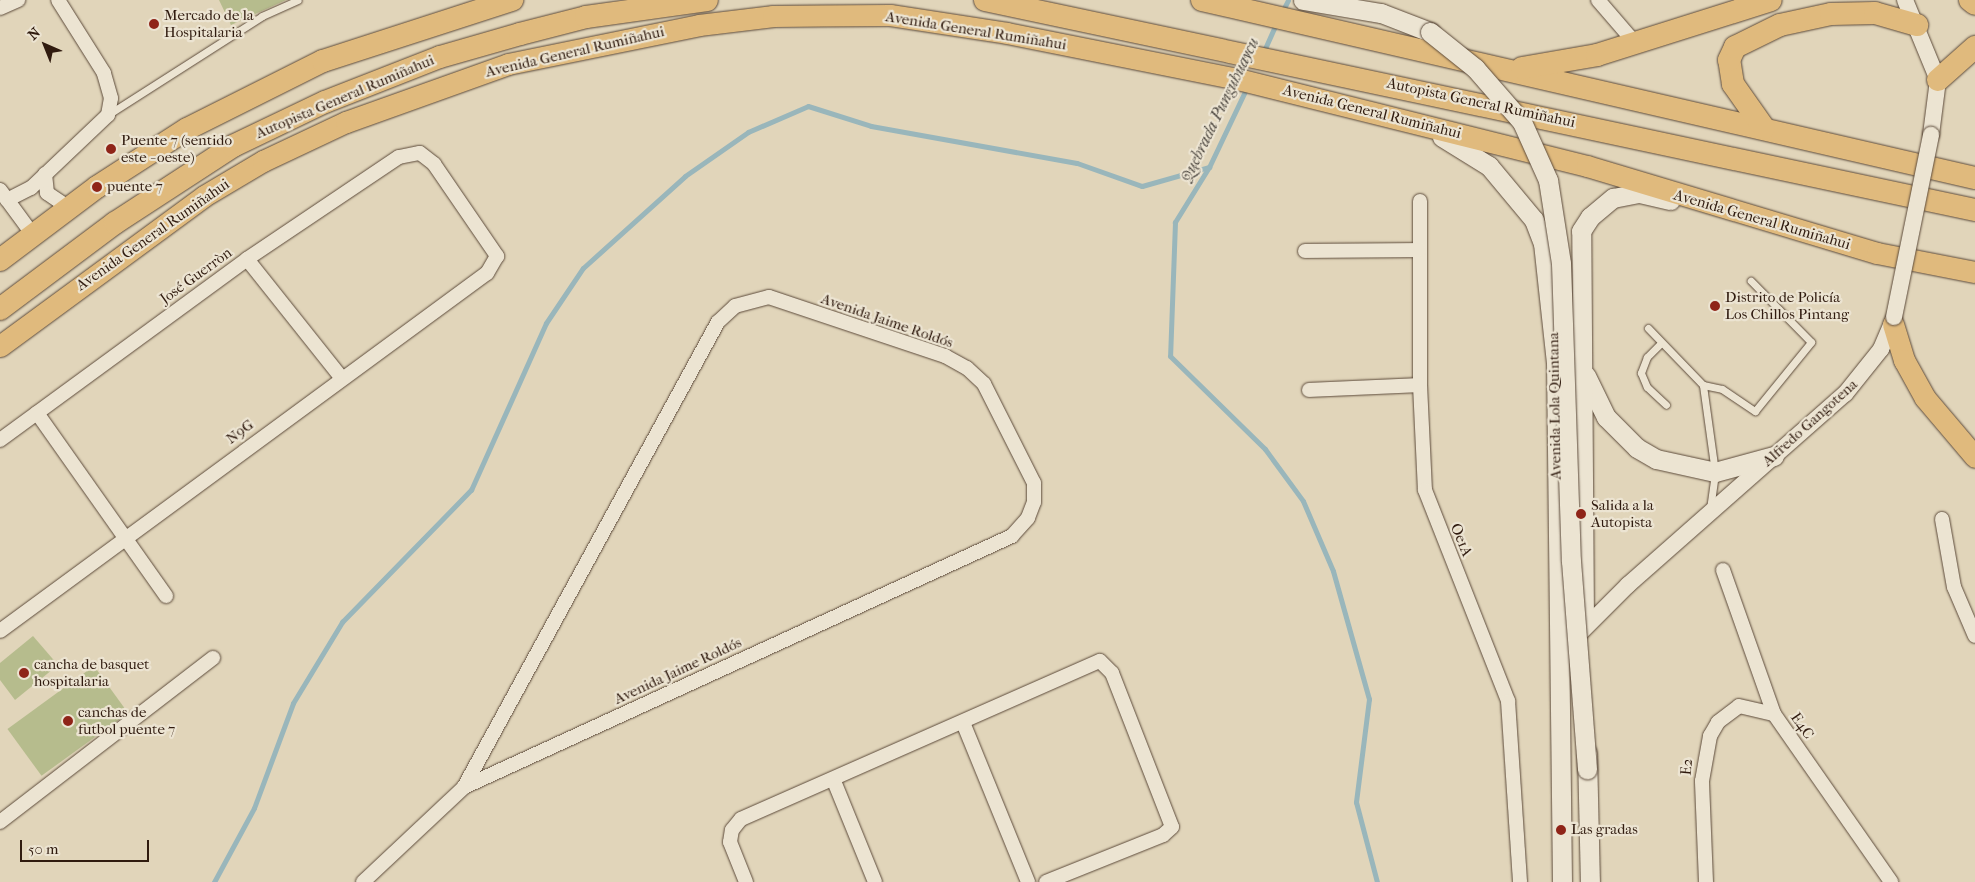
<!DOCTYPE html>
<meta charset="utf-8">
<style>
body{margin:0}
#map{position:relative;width:1975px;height:882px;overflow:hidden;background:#e1d5ba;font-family:"IM FELL French Canon",serif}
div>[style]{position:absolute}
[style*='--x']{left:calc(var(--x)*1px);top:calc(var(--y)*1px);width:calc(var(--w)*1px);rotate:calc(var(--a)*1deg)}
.green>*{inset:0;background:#b6bc8d;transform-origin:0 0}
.stream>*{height:5px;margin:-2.5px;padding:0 2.5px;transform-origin:2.5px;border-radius:2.5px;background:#99b6bb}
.roads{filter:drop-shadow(0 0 1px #5c4a3a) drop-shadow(0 0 1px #5c4a3a)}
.service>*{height:7px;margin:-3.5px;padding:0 3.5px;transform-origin:3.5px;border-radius:3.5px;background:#ece4d2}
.minor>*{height:14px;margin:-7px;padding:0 7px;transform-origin:7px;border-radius:7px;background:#ece4d2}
.tertiary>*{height:16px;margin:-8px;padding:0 8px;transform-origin:8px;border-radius:8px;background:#ece4d2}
.secondary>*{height:19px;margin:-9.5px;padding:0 9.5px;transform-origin:9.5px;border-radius:9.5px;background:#ece4d2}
.primary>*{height:21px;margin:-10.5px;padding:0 10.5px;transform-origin:10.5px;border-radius:10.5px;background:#e0ba7d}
.trunk>*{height:22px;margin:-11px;padding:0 11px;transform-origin:11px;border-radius:11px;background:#e0ba7d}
.bridges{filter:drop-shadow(0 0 1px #5c4a3a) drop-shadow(0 0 1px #5c4a3a)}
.tertiary-bridge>*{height:16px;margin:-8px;padding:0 8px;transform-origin:8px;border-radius:8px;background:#ece4d2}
.secondary-bridge>*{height:19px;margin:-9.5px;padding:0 9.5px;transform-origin:9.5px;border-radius:9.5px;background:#ece4d2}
.dots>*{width:14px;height:14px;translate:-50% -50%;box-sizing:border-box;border:2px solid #ece4d2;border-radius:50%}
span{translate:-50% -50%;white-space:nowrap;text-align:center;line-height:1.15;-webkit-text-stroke:4.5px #ece4d2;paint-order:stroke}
.poi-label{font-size:15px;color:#301b0f}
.left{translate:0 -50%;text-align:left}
.street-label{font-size:15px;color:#301b0f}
.water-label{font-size:16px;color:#504a43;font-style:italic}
.north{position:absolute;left:20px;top:20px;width:50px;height:50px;-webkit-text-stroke:4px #ece4d2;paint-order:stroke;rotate:316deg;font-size:14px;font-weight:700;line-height:20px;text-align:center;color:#301b0f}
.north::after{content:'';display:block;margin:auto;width:18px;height:22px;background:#301b0f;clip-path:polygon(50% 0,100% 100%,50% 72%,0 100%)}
.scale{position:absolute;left:20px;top:840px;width:129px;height:22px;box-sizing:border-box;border:2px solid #301b0f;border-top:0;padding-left:6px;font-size:15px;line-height:18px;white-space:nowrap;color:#301b0f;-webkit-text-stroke:4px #ece4d2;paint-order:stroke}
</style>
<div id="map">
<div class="green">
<i style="clip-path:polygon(219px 0,286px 0,231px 25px)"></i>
<i style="clip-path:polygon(33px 636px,58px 665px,15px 700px,0 680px,0 663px)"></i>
<i style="left:94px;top:666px;width:58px;height:107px;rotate:54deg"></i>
</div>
<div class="stream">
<i style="--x:1282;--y:12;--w:13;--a:-63"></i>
<i style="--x:1263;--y:53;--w:34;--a:-66"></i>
<i style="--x:1248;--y:85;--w:91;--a:115.4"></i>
<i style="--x:1209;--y:167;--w:65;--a:121.7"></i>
<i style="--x:1175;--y:222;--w:134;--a:92.1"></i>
<i style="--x:1170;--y:356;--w:133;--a:44.4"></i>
<i style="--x:1265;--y:449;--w:64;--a:53.8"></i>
<i style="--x:1303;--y:501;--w:76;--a:66.8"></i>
<i style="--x:1333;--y:571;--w:133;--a:74.3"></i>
<i style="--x:1369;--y:699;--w:104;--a:97.2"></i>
<i style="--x:1356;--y:802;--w:83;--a:75.3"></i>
<i style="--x:214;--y:882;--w:84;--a:-61.6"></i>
<i style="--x:254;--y:808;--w:112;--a:-69.6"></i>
<i style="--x:293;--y:703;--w:95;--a:-58.8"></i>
<i style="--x:342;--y:622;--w:185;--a:-45.7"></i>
<i style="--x:471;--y:490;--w:183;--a:-65.8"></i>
<i style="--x:546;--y:323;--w:66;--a:-56.1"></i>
<i style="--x:583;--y:268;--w:137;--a:-42"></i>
<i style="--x:685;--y:176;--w:77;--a:-34.9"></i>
<i style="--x:748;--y:132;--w:65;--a:-23.4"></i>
<i style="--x:808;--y:106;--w:66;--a:17.6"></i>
<i style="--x:871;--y:126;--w:209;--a:10.2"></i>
<i style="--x:1077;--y:163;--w:69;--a:19.5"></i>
<i style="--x:1142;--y:186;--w:70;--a:-15.8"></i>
</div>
<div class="roads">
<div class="service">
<i style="--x:109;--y:114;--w:182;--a:-32.6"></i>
<i style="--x:262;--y:16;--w:39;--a:-24"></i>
<i style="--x:1648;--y:328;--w:79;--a:46"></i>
<i style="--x:1661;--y:343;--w:20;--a:135"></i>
<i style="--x:1647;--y:357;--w:17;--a:111"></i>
<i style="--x:1641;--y:373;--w:15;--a:67"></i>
<i style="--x:1647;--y:387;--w:26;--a:43"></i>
<i style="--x:1710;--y:509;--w:37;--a:-82"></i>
<i style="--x:1715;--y:472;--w:88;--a:-97.9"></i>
<i style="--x:1703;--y:385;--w:19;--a:12"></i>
<i style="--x:1722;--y:389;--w:40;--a:34"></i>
<i style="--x:1755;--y:411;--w:89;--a:-50.9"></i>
<i style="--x:1811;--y:342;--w:86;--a:-134.5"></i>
</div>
<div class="minor">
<i style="--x:1598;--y:0;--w:58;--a:49.2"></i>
<i style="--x:0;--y:8;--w:20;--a:-24"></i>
<i style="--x:45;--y:174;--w:19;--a:84"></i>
<i style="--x:47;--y:193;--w:27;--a:34"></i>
<i style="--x:0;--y:190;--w:56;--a:53.7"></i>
<i style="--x:7;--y:200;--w:27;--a:-27"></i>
<i style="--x:31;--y:188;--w:106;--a:-43.5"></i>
<i style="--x:108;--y:115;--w:17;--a:-80"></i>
<i style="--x:111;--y:98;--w:26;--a:-106"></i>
<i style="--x:104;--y:73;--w:86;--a:-122.2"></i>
<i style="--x:1420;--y:201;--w:184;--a:90"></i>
<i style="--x:1420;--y:385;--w:105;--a:87.3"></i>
<i style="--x:1425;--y:490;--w:227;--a:68.5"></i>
<i style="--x:1508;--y:701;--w:181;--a:86.2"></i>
<i style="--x:1305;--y:251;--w:114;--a:-0.5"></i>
<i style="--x:247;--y:259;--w:151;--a:51.5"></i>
<i style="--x:1309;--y:390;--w:111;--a:-2.6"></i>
<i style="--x:37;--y:413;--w:224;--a:54.8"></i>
<i style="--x:0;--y:440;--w:306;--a:-36.2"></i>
<i style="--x:247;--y:259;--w:183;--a:-33.9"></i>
<i style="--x:399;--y:157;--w:21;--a:-11"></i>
<i style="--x:420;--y:153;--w:18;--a:38"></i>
<i style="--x:434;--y:164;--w:112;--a:55.6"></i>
<i style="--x:497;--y:256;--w:20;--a:120"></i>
<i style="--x:487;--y:273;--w:604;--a:143.68"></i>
<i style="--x:1942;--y:519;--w:69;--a:80"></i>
<i style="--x:1954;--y:587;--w:53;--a:66.8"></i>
<i style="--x:1723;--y:570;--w:153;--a:70.5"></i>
<i style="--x:1774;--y:714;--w:205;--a:55.1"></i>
<i style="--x:964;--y:725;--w:170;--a:67.8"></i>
<i style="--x:834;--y:781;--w:109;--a:67.9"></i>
<i style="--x:0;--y:822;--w:269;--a:-37.6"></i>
<i style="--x:363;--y:882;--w:139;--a:-43.2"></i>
<i style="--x:464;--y:787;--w:530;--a:-61.36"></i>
<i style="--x:718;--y:322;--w:23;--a:-43"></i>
<i style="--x:735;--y:306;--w:35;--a:-15"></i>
<i style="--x:769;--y:297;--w:186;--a:18.5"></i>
<i style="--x:945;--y:356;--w:25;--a:29"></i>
<i style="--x:967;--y:368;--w:23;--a:43"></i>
<i style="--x:984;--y:384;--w:111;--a:63.2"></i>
<i style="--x:1034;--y:483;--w:19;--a:90"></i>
<i style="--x:1034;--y:502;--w:17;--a:111"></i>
<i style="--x:1028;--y:518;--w:24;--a:132"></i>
<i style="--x:1012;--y:536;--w:603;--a:155.39"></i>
<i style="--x:746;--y:882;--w:43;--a:-111.8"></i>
<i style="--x:730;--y:842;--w:12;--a:-81"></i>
<i style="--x:732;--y:830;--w:14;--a:-51"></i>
<i style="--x:741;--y:819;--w:392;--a:-23.8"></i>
<i style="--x:1100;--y:661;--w:17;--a:45"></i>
<i style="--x:1112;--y:673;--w:165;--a:68.7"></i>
<i style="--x:1172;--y:827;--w:12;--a:138"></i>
<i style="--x:1163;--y:835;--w:126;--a:158.1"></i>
<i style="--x:1706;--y:882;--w:101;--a:-92.3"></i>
<i style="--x:1702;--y:781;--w:46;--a:-79.9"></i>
<i style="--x:1710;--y:736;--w:16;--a:-60"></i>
<i style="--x:1718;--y:722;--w:26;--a:-37"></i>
<i style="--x:1739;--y:706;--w:36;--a:13"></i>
</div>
<div class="tertiary">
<i style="--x:1905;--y:0;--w:87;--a:67.6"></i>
<i style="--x:1938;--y:80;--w:55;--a:97.3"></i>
<i style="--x:1578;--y:635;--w:71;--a:-45"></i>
<i style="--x:1628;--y:585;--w:289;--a:-41.4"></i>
<i style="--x:1845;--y:394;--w:58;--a:-51.3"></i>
<i style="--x:1881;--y:349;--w:33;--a:-67"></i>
</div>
<div class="secondary">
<i style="--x:1303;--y:0;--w:79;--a:9.5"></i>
<i style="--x:1381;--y:13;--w:53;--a:21.2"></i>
<i style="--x:1442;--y:137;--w:55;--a:31.7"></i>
<i style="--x:1489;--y:166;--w:70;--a:50.2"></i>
<i style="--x:1534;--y:220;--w:25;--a:69"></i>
<i style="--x:1543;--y:243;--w:120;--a:83.8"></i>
<i style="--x:1556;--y:362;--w:520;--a:89.34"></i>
<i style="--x:1586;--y:376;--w:46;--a:64"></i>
<i style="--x:1606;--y:417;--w:44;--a:45"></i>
<i style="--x:1637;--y:448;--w:22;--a:30"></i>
<i style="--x:1656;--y:459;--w:60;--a:12.4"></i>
<i style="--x:1715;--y:472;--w:61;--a:-15.2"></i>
<i style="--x:1584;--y:623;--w:392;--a:-90.4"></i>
<i style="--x:1581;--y:231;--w:17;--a:-57"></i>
<i style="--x:1590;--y:217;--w:30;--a:-40"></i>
<i style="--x:1613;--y:198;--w:26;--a:-11"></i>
<i style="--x:1639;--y:193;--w:32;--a:13"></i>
<i style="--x:1587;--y:753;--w:129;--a:88.7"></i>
</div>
<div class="primary">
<i style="--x:1893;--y:324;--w:38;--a:73"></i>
<i style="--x:1904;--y:360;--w:43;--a:61.1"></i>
<i style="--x:1925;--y:398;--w:77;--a:49.7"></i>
<i style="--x:0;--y:346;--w:253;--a:-36.3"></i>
<i style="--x:204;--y:196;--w:69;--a:-30.7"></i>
<i style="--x:263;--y:161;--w:92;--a:-25.2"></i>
<i style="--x:346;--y:122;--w:172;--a:-19.7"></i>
<i style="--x:508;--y:64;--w:195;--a:-11.5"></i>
<i style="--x:699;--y:25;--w:75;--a:-6.9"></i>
<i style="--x:773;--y:16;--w:117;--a:-0.5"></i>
<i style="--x:890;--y:15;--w:118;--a:8.7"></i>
<i style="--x:1007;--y:33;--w:236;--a:11.3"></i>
<i style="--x:1238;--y:79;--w:360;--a:14"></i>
<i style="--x:1587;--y:166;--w:303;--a:16.7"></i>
<i style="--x:1877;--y:253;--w:100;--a:11"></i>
</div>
<div class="trunk">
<i style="--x:985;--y:0;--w:1012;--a:11.98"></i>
<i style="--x:1202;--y:0;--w:793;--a:12.97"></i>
<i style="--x:1970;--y:0;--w:6;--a:39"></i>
<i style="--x:1522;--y:68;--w:76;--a:-9.8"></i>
<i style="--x:1597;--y:55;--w:182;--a:-17.5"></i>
<i style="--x:1938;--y:80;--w:50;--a:-41.7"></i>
<i style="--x:1764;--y:128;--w:54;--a:-125.2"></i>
<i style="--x:1733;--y:84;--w:24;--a:-99"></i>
<i style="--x:1729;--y:60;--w:14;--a:-65"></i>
<i style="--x:1735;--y:47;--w:50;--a:-26.1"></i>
<i style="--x:1780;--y:25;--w:52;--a:-12.2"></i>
<i style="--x:1831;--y:14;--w:44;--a:-1.3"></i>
<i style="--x:1875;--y:13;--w:44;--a:15.9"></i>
<i style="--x:0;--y:260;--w:121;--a:-37"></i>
<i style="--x:97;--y:187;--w:107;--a:-32.8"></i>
<i style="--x:187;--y:129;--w:152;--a:-26.6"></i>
<i style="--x:323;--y:61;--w:199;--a:-17.9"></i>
<i style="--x:0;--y:309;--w:144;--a:-36.8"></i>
<i style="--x:115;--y:223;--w:141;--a:-33.1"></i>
<i style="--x:233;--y:146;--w:102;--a:-25.6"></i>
<i style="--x:325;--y:102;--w:123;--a:-21.4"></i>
<i style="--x:440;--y:57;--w:83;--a:-16"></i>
<i style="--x:520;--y:34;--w:68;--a:-14.4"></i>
<i style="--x:586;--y:17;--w:122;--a:-8"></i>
</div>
</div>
<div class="bridges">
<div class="tertiary-bridge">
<i style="--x:1894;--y:317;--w:186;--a:-78.5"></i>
</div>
<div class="secondary-bridge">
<i style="--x:1430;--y:32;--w:58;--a:38.7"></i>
<i style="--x:1475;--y:68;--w:72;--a:49"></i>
<i style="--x:1522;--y:122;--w:64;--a:65.9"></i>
<i style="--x:1548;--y:180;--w:84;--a:81.1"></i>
<i style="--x:1561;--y:263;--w:298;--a:88.1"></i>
<i style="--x:1571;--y:561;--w:209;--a:85.6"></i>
</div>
</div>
<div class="dots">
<i style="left:154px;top:24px;background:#8f2418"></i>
<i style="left:111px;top:149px;background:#8f2418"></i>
<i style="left:97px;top:187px;background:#8f2418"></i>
<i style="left:1715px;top:306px;background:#8f2418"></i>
<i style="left:1581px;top:514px;background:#8f2418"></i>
<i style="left:24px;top:673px;background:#8f2418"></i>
<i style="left:68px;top:721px;background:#8f2418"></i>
<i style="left:1561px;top:830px;background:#8f2418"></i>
</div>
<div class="poi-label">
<span class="left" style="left:164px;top:24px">Mercado de la<br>Hospitalaria</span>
<span class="left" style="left:121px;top:149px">Puente 7 (sentido<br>este - oeste)</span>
<span class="left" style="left:107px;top:187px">puente 7</span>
<span class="left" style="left:1725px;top:306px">Distrito de Policía<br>Los Chillos Pintang</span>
<span class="left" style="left:1591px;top:514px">Salida a la<br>Autopista</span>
<span class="left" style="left:34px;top:673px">cancha de basquet<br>hospitalaria</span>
<span class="left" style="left:78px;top:721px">canchas de<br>futbol puente 7</span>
<span class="left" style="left:1571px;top:830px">Las gradas</span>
</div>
<div class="street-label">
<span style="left:976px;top:31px;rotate:9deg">Avenida General Rumiñahui</span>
<span style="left:575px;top:52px;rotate:-13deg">Avenida General Rumiñahui</span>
<span style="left:345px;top:97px;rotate:-23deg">Autopista General Rumiñahui</span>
<span style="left:1481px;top:103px;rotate:12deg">Autopista General Rumiñahui</span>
<span style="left:1372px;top:112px;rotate:14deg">Avenida General Rumiñahui</span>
<span style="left:1762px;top:220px;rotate:16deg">Avenida General Rumiñahui</span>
<span style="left:153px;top:235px;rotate:-35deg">Avenida General Rumiñahui</span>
<span style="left:196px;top:276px;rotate:-36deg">José Guerròn</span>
<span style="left:887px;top:321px;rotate:19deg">Avenida Jaime Roldós</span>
<span style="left:1555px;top:406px;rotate:-91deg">Avenida Lola Quintana</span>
<span style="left:1810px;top:423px;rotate:-42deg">Alfredo Gangotena</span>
<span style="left:240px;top:432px;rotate:-37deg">N9G</span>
<span style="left:1461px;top:540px;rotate:68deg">Oe1A</span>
<span style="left:678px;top:671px;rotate:-25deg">Avenida Jaime Roldós</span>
<span style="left:1802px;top:726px;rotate:55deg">E4C</span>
<span style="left:1687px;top:767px;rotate:-85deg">E2</span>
</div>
<div class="water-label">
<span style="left:1220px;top:110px;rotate:-64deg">Quebrada Punguhuaycu</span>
</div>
<div class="north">N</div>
<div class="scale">50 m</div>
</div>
